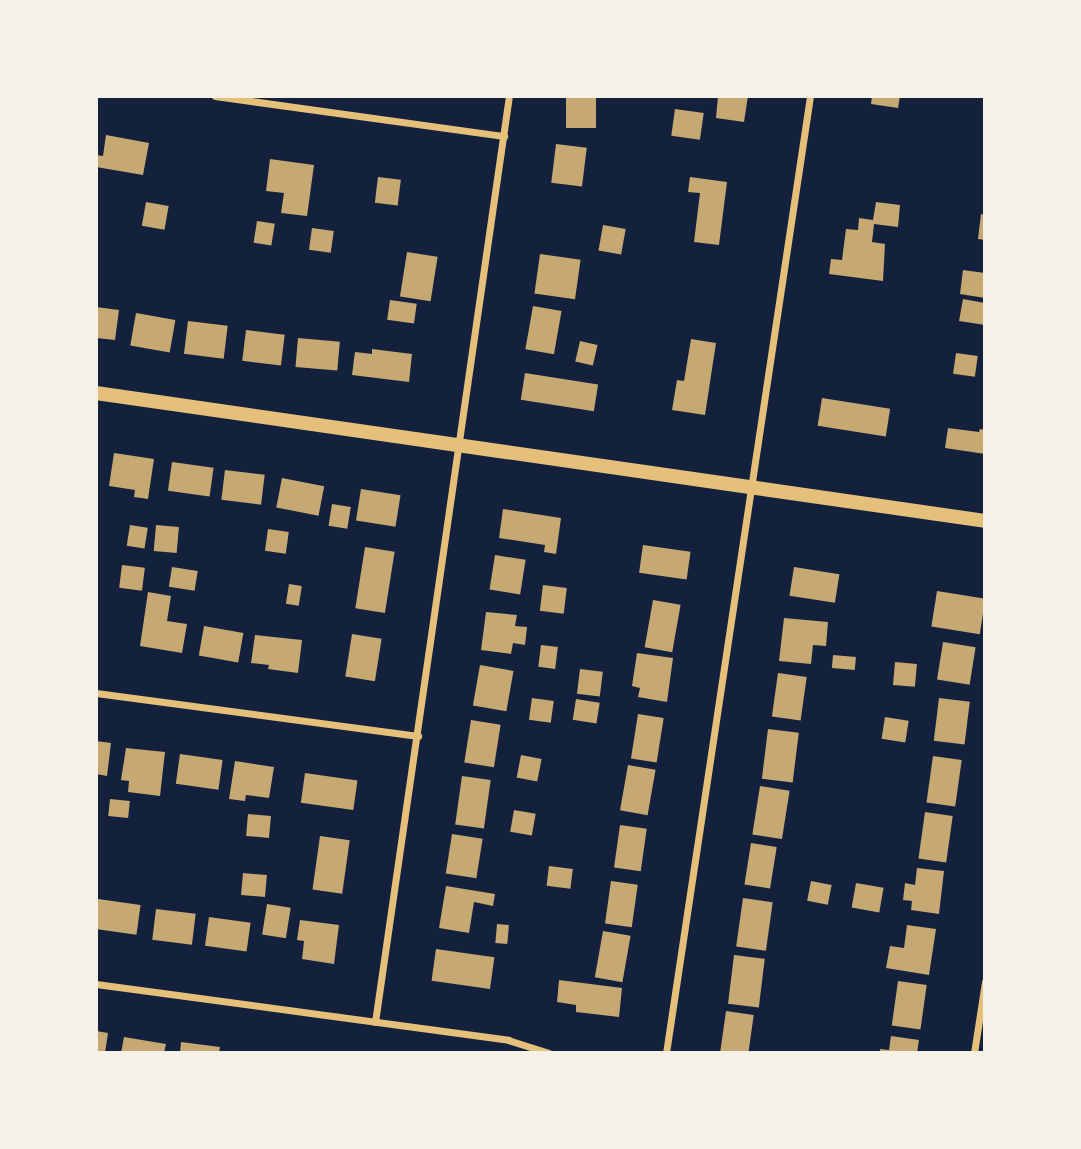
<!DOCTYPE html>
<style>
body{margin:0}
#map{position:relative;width:1081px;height:1149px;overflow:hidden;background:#14213d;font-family:Figtree,sans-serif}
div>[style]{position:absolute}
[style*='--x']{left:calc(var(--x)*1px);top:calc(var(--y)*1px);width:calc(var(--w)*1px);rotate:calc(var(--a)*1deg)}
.building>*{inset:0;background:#c6a872;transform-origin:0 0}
.minor>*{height:7px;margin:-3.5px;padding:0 3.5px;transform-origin:3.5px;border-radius:3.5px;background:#e5c07b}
.secondary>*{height:14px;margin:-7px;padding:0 7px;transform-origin:7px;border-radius:7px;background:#e5c07b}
span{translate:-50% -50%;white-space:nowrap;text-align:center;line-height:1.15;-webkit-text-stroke:5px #f6f1e7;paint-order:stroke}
.frame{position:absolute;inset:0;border:98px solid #f6f1e7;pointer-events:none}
</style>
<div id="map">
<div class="building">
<i style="left:566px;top:96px;width:30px;height:32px"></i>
<i style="clip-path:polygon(718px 96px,748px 96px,744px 122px,716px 118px)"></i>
<i style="clip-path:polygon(872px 96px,900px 96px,898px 108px,871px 104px)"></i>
<i style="left:675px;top:109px;width:29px;height:27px;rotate:8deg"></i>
<i style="clip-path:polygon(106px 135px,149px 143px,143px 175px,96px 167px,96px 155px,103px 156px)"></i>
<i style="left:556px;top:144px;width:31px;height:39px;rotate:7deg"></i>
<i style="clip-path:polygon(270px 159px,314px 165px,307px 216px,281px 213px,284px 193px,266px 191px)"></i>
<i style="left:378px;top:177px;width:23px;height:26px;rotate:7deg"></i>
<i style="clip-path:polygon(690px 177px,727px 182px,719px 245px,694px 242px,700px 193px,688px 192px)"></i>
<i style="left:146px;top:202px;width:23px;height:24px;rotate:10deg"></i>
<i style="clip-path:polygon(876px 202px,900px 205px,898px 227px,874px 224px,872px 242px,885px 244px,883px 281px,829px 274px,831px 259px,842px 260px,846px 229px,858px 230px,859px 218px,873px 220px)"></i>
<i style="clip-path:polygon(981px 214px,985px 215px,985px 240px,978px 239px)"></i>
<i style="left:257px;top:221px;width:18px;height:22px;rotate:9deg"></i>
<i style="left:603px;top:225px;width:23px;height:26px;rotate:10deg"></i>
<i style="left:312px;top:228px;width:22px;height:22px;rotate:8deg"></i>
<i style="left:407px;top:252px;width:31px;height:45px;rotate:9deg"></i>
<i style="left:540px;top:254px;width:41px;height:40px;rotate:8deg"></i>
<i style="clip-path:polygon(963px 270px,985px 273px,985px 298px,960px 294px)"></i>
<i style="clip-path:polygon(963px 299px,985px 303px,985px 325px,959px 321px)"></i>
<i style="left:390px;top:300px;width:27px;height:20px;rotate:8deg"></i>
<i style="left:533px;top:306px;width:29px;height:44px;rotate:10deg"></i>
<i style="clip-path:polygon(96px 307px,119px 310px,115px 340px,96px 338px)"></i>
<i style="left:136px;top:313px;width:40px;height:33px;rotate:10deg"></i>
<i style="left:188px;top:321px;width:40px;height:33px;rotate:7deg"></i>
<i style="left:246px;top:330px;width:39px;height:31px;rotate:7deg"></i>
<i style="left:298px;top:338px;width:42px;height:29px;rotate:5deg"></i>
<i style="clip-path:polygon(691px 339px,716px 343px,705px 415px,672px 410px,677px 380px,684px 381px)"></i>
<i style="left:580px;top:341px;width:18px;height:21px;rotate:13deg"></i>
<i style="clip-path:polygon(372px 349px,412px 354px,409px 382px,352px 375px,355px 352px,372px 354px)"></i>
<i style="left:956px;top:353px;width:22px;height:21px;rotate:8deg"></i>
<i style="left:525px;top:373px;width:74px;height:27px;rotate:9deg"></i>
<i style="left:822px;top:398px;width:69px;height:28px;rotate:9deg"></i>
<i style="clip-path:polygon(948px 428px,979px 432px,980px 429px,985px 430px,985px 454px,945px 448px)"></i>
<i style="clip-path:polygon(114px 453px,154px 459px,148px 499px,134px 497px,135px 490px,109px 486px)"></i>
<i style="left:172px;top:462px;width:42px;height:29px;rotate:8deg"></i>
<i style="left:225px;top:470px;width:40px;height:30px;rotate:7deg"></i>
<i style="left:282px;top:478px;width:43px;height:30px;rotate:11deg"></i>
<i style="left:361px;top:489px;width:40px;height:32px;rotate:9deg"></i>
<i style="left:332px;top:504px;width:19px;height:22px;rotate:9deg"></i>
<i style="clip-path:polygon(503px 509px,561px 518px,556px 554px,544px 552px,545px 545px,499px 538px)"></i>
<i style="left:130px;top:525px;width:18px;height:21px;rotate:9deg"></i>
<i style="left:156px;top:525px;width:23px;height:26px;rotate:5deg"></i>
<i style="left:268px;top:529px;width:21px;height:22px;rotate:8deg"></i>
<i style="left:643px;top:545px;width:48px;height:28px;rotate:8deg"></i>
<i style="left:365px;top:547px;width:30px;height:62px;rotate:9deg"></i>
<i style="left:495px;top:555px;width:31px;height:35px;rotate:9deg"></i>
<i style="left:122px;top:565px;width:23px;height:23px;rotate:7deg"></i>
<i style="left:172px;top:567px;width:26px;height:20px;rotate:9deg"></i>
<i style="left:794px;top:567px;width:46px;height:29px;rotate:9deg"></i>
<i style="left:289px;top:584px;width:13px;height:20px;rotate:9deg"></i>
<i style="left:543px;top:585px;width:24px;height:26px;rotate:7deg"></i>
<i style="left:937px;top:591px;width:49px;height:36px;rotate:9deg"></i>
<i style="clip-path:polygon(148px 592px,171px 596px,167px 621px,187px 624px,182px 653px,140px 646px)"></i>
<i style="left:653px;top:600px;width:28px;height:48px;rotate:10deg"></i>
<i style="clip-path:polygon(486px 612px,517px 615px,515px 626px,527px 627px,525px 645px,513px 643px,511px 654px,481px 650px)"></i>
<i style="clip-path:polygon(784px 618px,828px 622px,826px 646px,813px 645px,811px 664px,779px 661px)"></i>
<i style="left:204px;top:626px;width:40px;height:30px;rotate:10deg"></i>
<i style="left:352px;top:634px;width:30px;height:43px;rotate:9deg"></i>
<i style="clip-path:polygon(255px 635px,302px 640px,298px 673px,268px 669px,269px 665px,251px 663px)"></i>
<i style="left:943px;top:642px;width:33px;height:38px;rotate:9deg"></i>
<i style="left:541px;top:645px;width:17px;height:22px;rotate:7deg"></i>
<i style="clip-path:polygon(637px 653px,673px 658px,667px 702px,638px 697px,640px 688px,632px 686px)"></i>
<i style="left:833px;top:655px;width:23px;height:13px;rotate:5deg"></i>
<i style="left:895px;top:662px;width:22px;height:23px;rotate:5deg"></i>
<i style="left:480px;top:665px;width:34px;height:41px;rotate:10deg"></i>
<i style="left:580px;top:669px;width:23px;height:25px;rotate:7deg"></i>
<i style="left:778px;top:673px;width:29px;height:44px;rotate:8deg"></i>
<i style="left:532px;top:698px;width:22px;height:22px;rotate:8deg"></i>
<i style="left:939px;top:698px;width:31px;height:43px;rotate:7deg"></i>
<i style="left:576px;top:699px;width:24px;height:21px;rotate:9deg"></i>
<i style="left:638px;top:714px;width:26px;height:45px;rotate:9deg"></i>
<i style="left:885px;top:717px;width:24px;height:22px;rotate:9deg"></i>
<i style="left:471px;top:720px;width:30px;height:43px;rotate:9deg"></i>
<i style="left:768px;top:729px;width:31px;height:50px;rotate:7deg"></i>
<i style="clip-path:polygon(96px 741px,111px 743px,107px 776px,96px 774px)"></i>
<i style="clip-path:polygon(126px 748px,165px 752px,160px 796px,128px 792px,129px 781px,121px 780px)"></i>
<i style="left:180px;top:754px;width:43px;height:30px;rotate:8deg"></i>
<i style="left:521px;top:755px;width:21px;height:23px;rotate:11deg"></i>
<i style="left:933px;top:756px;width:29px;height:47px;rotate:8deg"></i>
<i style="clip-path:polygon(235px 761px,274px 767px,269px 798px,246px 795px,245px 801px,229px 799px)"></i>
<i style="left:628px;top:765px;width:28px;height:46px;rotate:10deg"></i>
<i style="left:305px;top:773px;width:53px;height:30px;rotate:8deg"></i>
<i style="left:462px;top:776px;width:29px;height:49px;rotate:8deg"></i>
<i style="left:760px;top:786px;width:30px;height:49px;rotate:9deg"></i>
<i style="left:110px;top:799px;width:20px;height:17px;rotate:6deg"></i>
<i style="left:514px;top:810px;width:22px;height:22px;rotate:10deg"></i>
<i style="left:925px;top:812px;width:28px;height:47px;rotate:8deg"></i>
<i style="left:248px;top:814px;width:23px;height:22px;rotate:5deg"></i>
<i style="left:620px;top:825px;width:27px;height:43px;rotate:8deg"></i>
<i style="left:452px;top:834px;width:31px;height:40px;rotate:9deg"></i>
<i style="left:320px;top:836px;width:30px;height:54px;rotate:8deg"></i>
<i style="left:751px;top:843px;width:26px;height:42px;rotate:9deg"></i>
<i style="left:549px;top:866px;width:24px;height:20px;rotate:7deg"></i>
<i style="clip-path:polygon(917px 868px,944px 871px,939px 914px,911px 910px,912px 901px,903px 900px,905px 883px,915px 885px)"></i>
<i style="left:243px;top:873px;width:24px;height:22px;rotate:5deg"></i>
<i style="left:611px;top:881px;width:27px;height:43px;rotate:8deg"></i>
<i style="left:811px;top:881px;width:21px;height:20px;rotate:11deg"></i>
<i style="left:856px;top:883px;width:28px;height:25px;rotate:10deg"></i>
<i style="clip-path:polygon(446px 886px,495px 894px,493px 906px,474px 902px,469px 933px,439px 928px)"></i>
<i style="left:743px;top:898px;width:30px;height:49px;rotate:8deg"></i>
<i style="left:98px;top:899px;width:43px;height:30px;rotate:8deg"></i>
<i style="left:267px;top:904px;width:24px;height:31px;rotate:9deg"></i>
<i style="left:156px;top:909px;width:40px;height:31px;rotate:7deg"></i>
<i style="left:209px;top:917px;width:42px;height:29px;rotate:8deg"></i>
<i style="clip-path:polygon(300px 920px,339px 925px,334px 964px,302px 959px,304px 941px,297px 940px)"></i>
<i style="left:497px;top:924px;width:12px;height:19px;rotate:5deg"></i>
<i style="clip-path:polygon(907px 925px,936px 929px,929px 975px,886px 968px,890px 946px,904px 948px)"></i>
<i style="left:603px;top:931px;width:28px;height:47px;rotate:10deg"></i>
<i style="left:436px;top:949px;width:59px;height:32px;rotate:8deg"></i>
<i style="left:734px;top:955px;width:31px;height:49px;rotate:7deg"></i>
<i style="clip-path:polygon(559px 980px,622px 988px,619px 1017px,576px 1012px,576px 1005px,557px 1002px)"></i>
<i style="left:898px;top:981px;width:29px;height:45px;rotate:8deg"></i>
<i style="left:726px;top:1011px;width:28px;height:42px;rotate:8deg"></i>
<i style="clip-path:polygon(96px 1031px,108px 1033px,105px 1053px,96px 1053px)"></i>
<i style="clip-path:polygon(891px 1036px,919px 1040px,917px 1053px,880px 1053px,880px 1049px,889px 1050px)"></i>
<i style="clip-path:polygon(124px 1037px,166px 1044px,164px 1053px,121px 1053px)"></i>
<i style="clip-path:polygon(181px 1042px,220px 1047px,219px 1053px,180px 1053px)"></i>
</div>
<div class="minor">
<i style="--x:215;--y:96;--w:292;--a:7.9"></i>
<i style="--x:96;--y:693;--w:325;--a:7.6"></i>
<i style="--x:96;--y:984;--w:416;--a:7.7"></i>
<i style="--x:508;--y:1040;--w:43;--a:17.6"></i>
<i style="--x:375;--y:1022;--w:936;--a:-81.77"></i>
<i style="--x:666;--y:1053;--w:968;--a:-81.44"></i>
<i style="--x:974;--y:1053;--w:72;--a:-81.2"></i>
</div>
<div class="secondary">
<i style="--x:96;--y:393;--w:898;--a:8.19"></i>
</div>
<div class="frame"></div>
</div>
